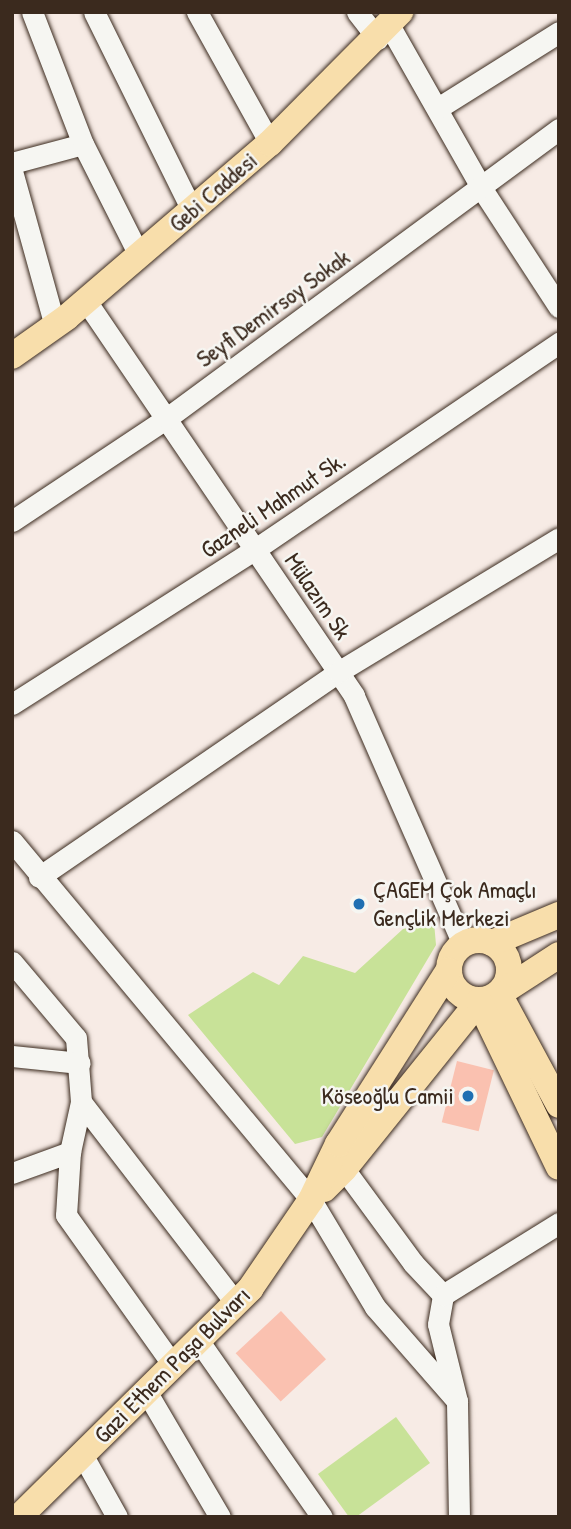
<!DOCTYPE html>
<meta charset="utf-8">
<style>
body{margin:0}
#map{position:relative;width:571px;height:1529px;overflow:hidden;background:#f7ebe5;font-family:"Patrick Hand",sans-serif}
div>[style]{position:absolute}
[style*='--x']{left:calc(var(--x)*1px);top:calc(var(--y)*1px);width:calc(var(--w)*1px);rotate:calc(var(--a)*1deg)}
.green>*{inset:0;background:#c8e298}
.building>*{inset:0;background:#fac1b0;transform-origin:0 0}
.roads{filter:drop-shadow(0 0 2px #3b2a1e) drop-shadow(0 0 2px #3b2a1e)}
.minor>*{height:21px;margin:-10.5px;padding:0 10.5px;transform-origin:10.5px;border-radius:10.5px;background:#f6f6f2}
.major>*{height:26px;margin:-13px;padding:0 13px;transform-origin:13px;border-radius:13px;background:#f8deab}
.major>.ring{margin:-13px;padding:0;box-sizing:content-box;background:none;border:26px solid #f8deab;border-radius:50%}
.dots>*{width:19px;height:19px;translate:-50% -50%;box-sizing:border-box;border:4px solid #f6f6f2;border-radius:50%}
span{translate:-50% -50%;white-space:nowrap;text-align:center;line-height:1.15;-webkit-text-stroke:5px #f6f6f2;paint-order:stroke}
.street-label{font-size:24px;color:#3b2a1e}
.poi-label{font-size:24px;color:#3b2a1e}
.left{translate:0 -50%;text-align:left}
.right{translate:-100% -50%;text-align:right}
.frame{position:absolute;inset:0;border:14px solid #3b2a1e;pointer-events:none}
</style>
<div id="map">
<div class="green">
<i style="clip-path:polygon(434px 922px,436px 945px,322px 1137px,295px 1144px,188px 1015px,253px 972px,279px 985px,303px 956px,355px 973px,403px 929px)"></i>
<i style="clip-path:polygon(396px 1417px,430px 1463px,356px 1517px,349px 1517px,318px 1474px)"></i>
</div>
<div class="building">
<i style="left:457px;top:1061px;width:38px;height:63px;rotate:14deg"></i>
<i style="left:281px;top:1311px;width:66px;height:62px;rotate:47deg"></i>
</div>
<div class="roads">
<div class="minor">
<i style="--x:32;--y:12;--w:142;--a:68.9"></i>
<i style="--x:94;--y:12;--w:221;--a:63.7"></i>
<i style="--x:197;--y:12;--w:150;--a:60.9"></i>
<i style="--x:357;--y:12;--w:34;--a:52"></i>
<i style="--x:389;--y:25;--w:189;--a:60.4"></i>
<i style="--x:482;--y:189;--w:141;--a:56.9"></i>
<i style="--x:438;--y:108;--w:143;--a:-32.1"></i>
<i style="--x:12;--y:163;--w:73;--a:-15"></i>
<i style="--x:83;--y:144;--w:124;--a:63.2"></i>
<i style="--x:12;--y:171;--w:161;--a:74.5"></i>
<i style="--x:86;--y:301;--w:477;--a:55.8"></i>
<i style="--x:354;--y:696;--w:271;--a:66.3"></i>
<i style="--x:12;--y:521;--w:186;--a:-33.6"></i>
<i style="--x:167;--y:418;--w:487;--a:-36.4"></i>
<i style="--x:12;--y:704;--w:287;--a:-32.5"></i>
<i style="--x:254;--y:550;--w:369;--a:-34.2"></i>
<i style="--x:12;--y:841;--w:467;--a:50.2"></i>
<i style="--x:311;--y:1200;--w:125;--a:59.1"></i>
<i style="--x:375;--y:1307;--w:125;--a:48.9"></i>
<i style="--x:39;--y:877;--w:363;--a:-34.4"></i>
<i style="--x:338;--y:672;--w:258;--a:-31.2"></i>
<i style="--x:12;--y:962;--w:99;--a:49.9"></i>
<i style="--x:76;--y:1038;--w:64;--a:85.5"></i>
<i style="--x:81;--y:1102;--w:254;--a:52.4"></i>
<i style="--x:12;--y:1056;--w:68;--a:5.9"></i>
<i style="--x:81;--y:1102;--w:51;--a:102.4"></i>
<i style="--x:70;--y:1152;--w:63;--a:93.6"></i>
<i style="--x:66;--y:1215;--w:184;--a:54.5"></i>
<i style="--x:344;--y:1169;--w:117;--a:53.7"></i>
<i style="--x:413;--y:1263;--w:44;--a:46.8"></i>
<i style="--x:12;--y:1173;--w:62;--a:-19.9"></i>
<i style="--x:198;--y:1340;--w:216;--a:55"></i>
<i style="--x:146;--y:1391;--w:146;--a:59.6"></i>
<i style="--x:82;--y:1454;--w:72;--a:60.9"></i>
<i style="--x:459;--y:1517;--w:116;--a:-91"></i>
<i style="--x:457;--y:1401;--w:79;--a:-103.9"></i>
<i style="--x:438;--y:1324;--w:29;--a:-80"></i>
<i style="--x:443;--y:1295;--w:137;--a:-31.8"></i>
</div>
<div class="major">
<i style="--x:12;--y:356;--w:67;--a:-35.3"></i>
<i style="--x:67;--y:317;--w:267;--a:-40.6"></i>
<i style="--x:270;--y:143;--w:185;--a:-45.2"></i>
<i class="ring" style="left:449px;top:940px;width:34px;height:34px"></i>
<i style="--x:492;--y:943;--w:73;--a:-22.7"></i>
<i style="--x:559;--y:955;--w:72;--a:147"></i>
<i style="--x:499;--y:994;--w:126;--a:61.6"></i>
<i style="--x:324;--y:1189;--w:28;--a:-45"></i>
<i style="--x:344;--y:1169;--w:216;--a:-51.2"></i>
<i style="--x:479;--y:1001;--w:184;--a:64.3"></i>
<i style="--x:19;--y:1517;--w:325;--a:-44.6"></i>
<i style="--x:250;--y:1289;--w:108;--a:-55.6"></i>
<i style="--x:311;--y:1200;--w:62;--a:-64.3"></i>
<i style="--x:338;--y:1144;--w:206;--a:-57.5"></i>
</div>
</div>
<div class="dots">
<i style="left:359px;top:904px;background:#1f6fb2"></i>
<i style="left:468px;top:1096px;background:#1f6fb2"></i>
</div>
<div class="street-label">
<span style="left:213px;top:192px;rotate:-41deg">Gebi Caddesi</span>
<span style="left:273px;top:308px;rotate:-36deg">Seyfi Demirsoy Sokak</span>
<span style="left:273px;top:505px;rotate:-34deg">Gazneli Mahmut Sk.</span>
<span style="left:318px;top:596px;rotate:56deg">Mülazım Sk</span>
<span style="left:172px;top:1365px;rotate:-45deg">Gazi Ethem Paşa Bulvarı</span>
</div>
<div class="poi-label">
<span class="left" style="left:373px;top:904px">ÇAGEM Çok Amaçlı<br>Gençlik Merkezi</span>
<span class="right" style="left:454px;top:1096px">Köseoğlu Camii</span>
</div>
<div class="frame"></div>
</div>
